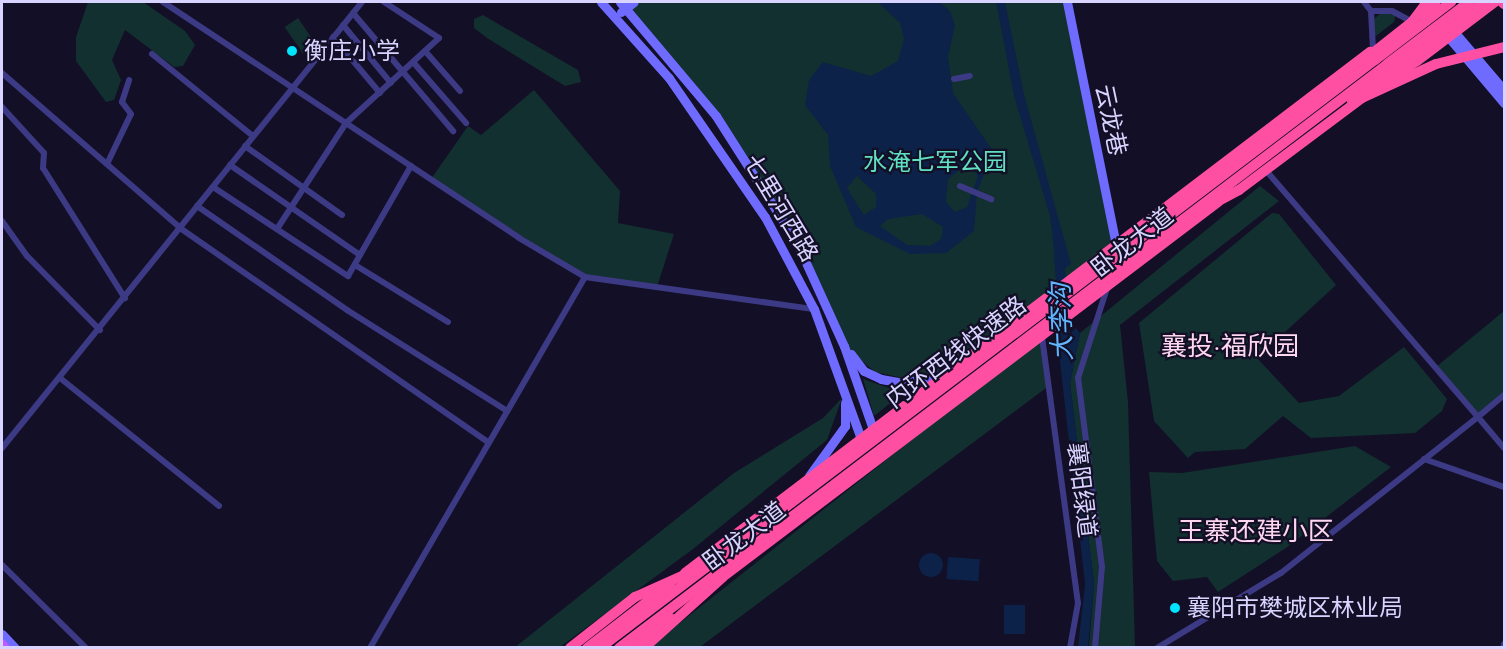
<!DOCTYPE html>
<meta charset="utf-8">
<style>
body{margin:0}
#map{position:relative;width:1506px;height:649px;overflow:hidden;background:#130f26;font-family:Jost,"Noto Sans SC",sans-serif}
div>[style]{position:absolute}
[style*='--x']{left:calc(var(--x)*1px);top:calc(var(--y)*1px);width:calc(var(--w)*1px);rotate:calc(var(--a)*1deg)}
.green>*{inset:0;background:#12302f;transform-origin:0 0}
.water>*{inset:0;background:#0c2248;transform-origin:0 0}
.round{border-radius:50%}
.river>*{height:10px;margin:-5px;padding:0 5px;transform-origin:5px;border-radius:5px;background:#0c2248}
.street>*{height:6px;margin:-3px;padding:0 3px;transform-origin:3px;border-radius:3px;background:#3d3a85}
.secondary>*{height:9px;margin:-4.5px;padding:0 4.5px;transform-origin:4.5px;border-radius:4.5px;background:#6f6bff}
.primary>*{height:9px;margin:-4.5px;padding:0 4.5px;transform-origin:4.5px;border-radius:4.5px;background:#c25bff}
.highway>*{height:10px;margin:-5px;padding:0 5px;transform-origin:5px;border-radius:5px;background:#ff4fa3}
.highway-bridge>*{height:10px;margin:-5px;padding:0 5px;transform-origin:5px;border-radius:5px;background:#ff4fa3}
.dots>*{width:16px;height:16px;translate:-50% -50%;box-sizing:border-box;border:3px solid #130f26;border-radius:50%}
span{translate:-50% -50%;white-space:nowrap;text-align:center;line-height:1.15;-webkit-text-stroke:4.5px #130f26;paint-order:stroke}
.poi-label{font-size:24px;color:#d9d4ff}
.left{translate:0 -50%;text-align:left}
.street-label{font-size:24px;color:#d9d4ff}
.park-label{font-size:24px;color:#5fe0c0}
.water-label{font-size:26px;color:#62b6ff;font-style:italic}
.neighbourhood-label{font-size:26px;color:#ffd6f0}
.frame{position:absolute;inset:0;border:3px solid #d9d4ff;pointer-events:none}
</style>
<div id="map">
<div class="green">
<i style="clip-path:polygon(88px 2px,143px 2px,185px 31px,195px 45px,183px 66px,174px 67px,125px 30px,112px 60px,121px 80px,114px 100px,106px 102px,76px 61px,76px 37px)"></i>
<i style="clip-path:polygon(634px 2px,1067px 2px,1116px 246px,945px 374px,903px 378px,875px 372px,844px 346px,815px 279px,716px 116px,626px 8px)"></i>
<i style="clip-path:polygon(1386px 9px,1396px 14px,1394px 22px,1376px 36px,1371px 33px,1369px 23px)"></i>
<i style="clip-path:polygon(483px 15px,578px 70px,581px 82px,565px 86px,487px 38px,474px 28px,474px 19px)"></i>
<i style="left:298px;top:18px;width:32px;height:16px;rotate:56deg"></i>
<i style="clip-path:polygon(534px 90px,620px 191px,618px 223px,674px 234px,657px 287px,585px 277px,431px 179px,468px 126px,481px 135px)"></i>
<i style="clip-path:polygon(1260px 186px,1279px 201px,1120px 325px,1128px 402px,1135px 647px,1089px 647px,1094px 584px,1070px 383px,1080px 333px)"></i>
<i style="clip-path:polygon(1272px 213px,1279px 214px,1336px 285px,1257px 358px,1299px 403px,1339px 396px,1404px 347px,1447px 399px,1442px 411px,1415px 433px,1311px 438px,1283px 416px,1245px 449px,1195px 452px,1188px 458px,1154px 421px,1139px 323px)"></i>
<i style="clip-path:polygon(1504px 311px,1504px 395px,1478px 417px,1436px 367px)"></i>
<i style="clip-path:polygon(1042px 337px,1050px 385px,700px 647px,648px 648px)"></i>
<i style="clip-path:polygon(863px 379px,889px 388px,909px 388px,874px 416px)"></i>
<i style="clip-path:polygon(842px 398px,827px 440px,693px 549px,560px 647px,514px 648px,734px 473px,823px 418px)"></i>
<i style="clip-path:polygon(1355px 446px,1391px 467px,1286px 548px,1218px 592px,1207px 577px,1173px 581px,1157px 561px,1149px 472px,1182px 473px)"></i>
</div>
<div class="water">
<i style="clip-path:polygon(evenodd,878px 2px,939px 2px,950px 11px,955px 25px,948px 57px,953px 93px,993px 151px,977px 192px,974px 231px,946px 253px,910px 254px,856px 227px,830px 166px,828px 135px,805px 105px,809px 80px,823px 62px,871px 76px,898px 61px,904px 39px,900px 23px,878px 2px,967px 164px,978px 176px,967px 207px,955px 212px,946px 202px,948px 179px,967px 164px,878px 2px,857px 176px,876px 194px,876px 207px,864px 215px,847px 188px,857px 176px,878px 2px,922px 214px,943px 227px,941px 239px,930px 246px,907px 245px,880px 226px,888px 219px,922px 214px)"></i>
<i style="clip-path:polygon(996px 2px,1005px 2px,1024px 94px,1071px 264px,1057px 274px,1050px 216px,1014px 96px)"></i>
<i style="clip-path:polygon(1076px 328px,1080px 333px,1070px 383px,1094px 584px,1088px 648px,1078px 647px,1085px 584px,1058px 344px)"></i>
<i class="round" style="left:919px;top:553px;width:24px;height:24px"></i>
<i style="left:948px;top:557px;width:32px;height:22px;rotate:4deg"></i>
<i style="left:1004px;top:605px;width:21px;height:29px"></i>
</div>
<div class="river">
<i style="--x:1059;--y:258;--w:36;--a:85"></i>
<i style="--x:1064;--y:312;--w:38;--a:87"></i>
</div>
<div class="street">
<i style="--x:163;--y:2;--w:427;--a:33.5"></i>
<i style="--x:519;--y:238;--w:77;--a:30.6"></i>
<i style="--x:585;--y:277;--w:231;--a:8"></i>
<i style="--x:1364;--y:2;--w:11;--a:52"></i>
<i style="--x:1371;--y:11;--w:34;--a:87"></i>
<i style="--x:1371;--y:11;--w:21;--a:0"></i>
<i style="--x:1392;--y:11;--w:17;--a:28"></i>
<i style="--x:353;--y:13;--w:155;--a:49.7"></i>
<i style="--x:343;--y:25;--w:75;--a:50.4"></i>
<i style="--x:333;--y:37;--w:73;--a:50"></i>
<i style="--x:425;--y:51;--w:53;--a:48.8"></i>
<i style="--x:152;--y:54;--w:130;--a:39.1"></i>
<i style="--x:413;--y:62;--w:81;--a:49"></i>
<i style="--x:2;--y:73;--w:236;--a:41"></i>
<i style="--x:180;--y:228;--w:374;--a:34.8"></i>
<i style="--x:954;--y:79;--w:16;--a:-11"></i>
<i style="--x:2;--y:107;--w:62;--a:47.6"></i>
<i style="--x:44;--y:153;--w:15;--a:94"></i>
<i style="--x:43;--y:168;--w:154;--a:57.8"></i>
<i style="--x:245;--y:146;--w:119;--a:35.4"></i>
<i style="--x:107;--y:164;--w:55;--a:-64.4"></i>
<i style="--x:131;--y:114;--w:15;--a:-127"></i>
<i style="--x:122;--y:102;--w:23;--a:-72"></i>
<i style="--x:230;--y:165;--w:158;--a:34.7"></i>
<i style="--x:960;--y:186;--w:34;--a:23"></i>
<i style="--x:213;--y:187;--w:162;--a:33.4"></i>
<i style="--x:348;--y:276;--w:127;--a:-60.2"></i>
<i style="--x:197;--y:206;--w:183;--a:34.7"></i>
<i style="--x:347;--y:310;--w:188;--a:32.2"></i>
<i style="--x:2;--y:221;--w:43;--a:54.5"></i>
<i style="--x:27;--y:256;--w:104;--a:45.4"></i>
<i style="--x:277;--y:229;--w:126;--a:-56.9"></i>
<i style="--x:346;--y:123;--w:126;--a:-42.4"></i>
<i style="--x:439;--y:38;--w:66;--a:-146.8"></i>
<i style="--x:355;--y:265;--w:109;--a:31.5"></i>
<i style="--x:1042;--y:337;--w:268;--a:82.3"></i>
<i style="--x:1078;--y:603;--w:46;--a:100.1"></i>
<i style="--x:60;--y:378;--w:204;--a:38.8"></i>
<i style="--x:1504;--y:395;--w:34;--a:140"></i>
<i style="--x:1478;--y:417;--w:40;--a:50"></i>
<i style="--x:2;--y:448;--w:573;--a:-51.09"></i>
<i style="--x:1424;--y:459;--w:85;--a:19.3"></i>
<i style="--x:2;--y:565;--w:118;--a:44.7"></i>
<i style="--x:370;--y:648;--w:429;--a:-59.9"></i>
<i style="--x:1095;--y:648;--w:81;--a:-85.1"></i>
<i style="--x:1102;--y:567;--w:191;--a:-97.2"></i>
<i style="--x:1078;--y:378;--w:95;--a:-72.1"></i>
<i style="--x:1157;--y:648;--w:145;--a:-31.2"></i>
<i style="--x:1281;--y:573;--w:251;--a:-38.4"></i>
<i style="--x:1478;--y:417;--w:327;--a:-130.7"></i>
<i style="--x:1503;--y:648;--w:4;--a:-76"></i>
</div>
<div class="secondary">
<i style="--x:601;--y:2;--w:102;--a:48.2"></i>
<i style="--x:669;--y:78;--w:169;--a:55.4"></i>
<i style="--x:765;--y:217;--w:104;--a:62"></i>
<i style="--x:814;--y:309;--w:144;--a:70.1"></i>
<i style="--x:620;--y:2;--w:149;--a:49.9"></i>
<i style="--x:716;--y:116;--w:151;--a:57.5"></i>
<i style="--x:797;--y:243;--w:113;--a:65.5"></i>
<i style="--x:844;--y:346;--w:94;--a:70.8"></i>
<i style="--x:1067;--y:2;--w:249;--a:78.6"></i>
<i style="--x:621;--y:12;--w:16;--a:-38"></i>
<i style="--x:1451;--y:28;--w:82;--a:49.5"></i>
<i style="--x:1445;--y:33;--w:92;--a:49.9"></i>
<i style="--x:851;--y:354;--w:21;--a:53"></i>
<i style="--x:864;--y:371;--w:19;--a:25"></i>
<i style="--x:881;--y:379;--w:23;--a:10"></i>
<i style="--x:904;--y:383;--w:42;--a:-12.4"></i>
<i style="--x:809;--y:476;--w:62;--a:-54.2"></i>
<i style="--x:845;--y:426;--w:23;--a:-90"></i>
<i style="--x:2;--y:634;--w:19;--a:47"></i>
</div>
<div class="primary">
<i style="--x:2;--y:644;--w:5;--a:53"></i>
</div>
<div class="highway">
<i style="--x:1502;--y:2;--w:3;--a:45"></i>
<i style="--x:1421;--y:14;--w:19;--a:-39"></i>
<i style="--x:1375;--y:60;--w:96;--a:-37.3"></i>
<i style="--x:1387;--y:64;--w:103;--a:-37.1"></i>
<i style="--x:1390;--y:79;--w:32;--a:-34"></i>
<i style="--x:1352;--y:101;--w:165;--a:-36.9"></i>
<i style="--x:685;--y:573;--w:861;--a:-37.26"></i>
<i style="--x:716;--y:582;--w:630;--a:-37.12"></i>
<i style="--x:587;--y:648;--w:105;--a:-37.6"></i>
<i style="--x:633;--y:648;--w:48;--a:-38.3"></i>
</div>
<div class="highway-bridge">
<i style="--x:1364;--y:60;--w:61;--a:-38.4"></i>
<i style="--x:1412;--y:22;--w:25;--a:-53"></i>
<i style="--x:1417;--y:61;--w:98;--a:-37.1"></i>
<i style="--x:1209;--y:206;--w:34;--a:-28"></i>
<i style="--x:1239;--y:190;--w:154;--a:-36.8"></i>
<i style="--x:1362;--y:98;--w:81;--a:-24.7"></i>
<i style="--x:1436;--y:64;--w:70;--a:-14"></i>
<i style="--x:570;--y:648;--w:83;--a:-38.1"></i>
<i style="--x:635;--y:597;--w:66;--a:-24.2"></i>
<i style="--x:600;--y:648;--w:973;--a:-37.19"></i>
<i style="--x:619;--y:648;--w:962;--a:-37.23"></i>
<i style="--x:644;--y:648;--w:105;--a:-41.9"></i>
</div>
<div class="dots">
<i style="left:292px;top:51px;background:#00e5ff"></i>
<i style="left:1175px;top:608px;background:#00e5ff"></i>
</div>
<div class="poi-label">
<span class="left" style="left:304px;top:51px">衡庄小学</span>
<span class="left" style="left:1187px;top:608px">襄阳市樊城区林业局</span>
</div>
<div class="street-label">
<span style="left:1111px;top:120px;rotate:78deg">云龙巷</span>
<span style="left:781px;top:208px;rotate:59deg">七里河西路</span>
<span style="left:1132px;top:242px;rotate:-38deg">卧龙大道</span>
<span style="left:956px;top:352px;rotate:-37deg">内环西线快速路</span>
<span style="left:1082px;top:490px;rotate:83deg">襄阳绿道</span>
<span style="left:744px;top:536px;rotate:-37deg">卧龙大道</span>
</div>
<div class="park-label">
<span style="left:935px;top:162px">水淹七军公园</span>
</div>
<div class="water-label">
<span style="left:1062px;top:322px;rotate:-92deg">大李沟</span>
</div>
<div class="neighbourhood-label">
<span style="left:1230px;top:347px">襄投·福欣园</span>
<span style="left:1256px;top:532px">王寨还建小区</span>
</div>
<div class="frame"></div>
</div>
